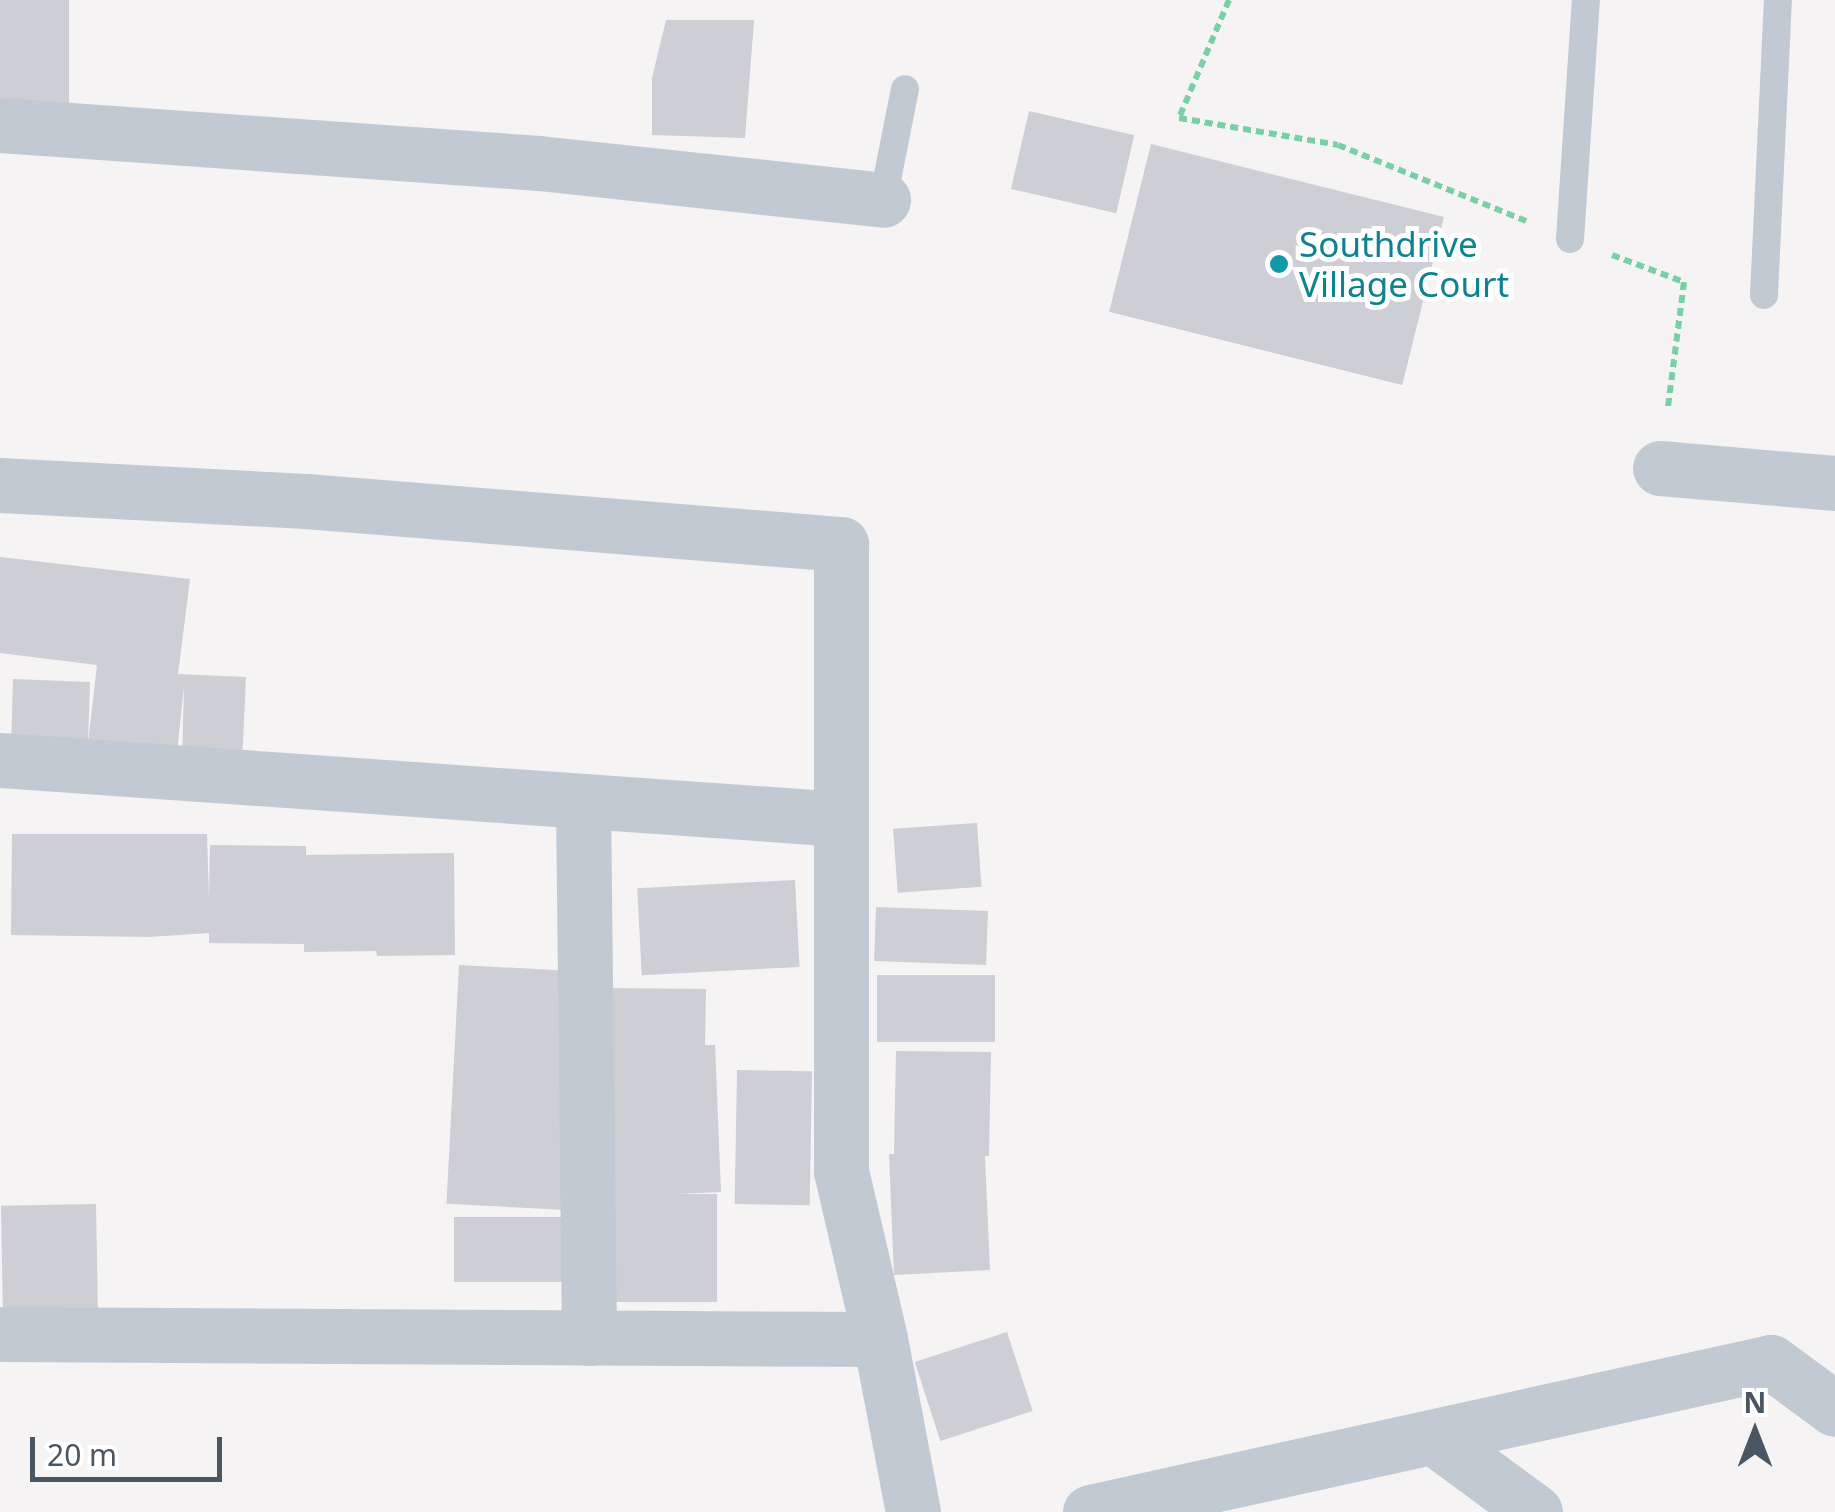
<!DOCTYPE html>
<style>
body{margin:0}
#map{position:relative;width:1835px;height:1512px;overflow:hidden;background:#f5f3f3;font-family:"Noto Sans",sans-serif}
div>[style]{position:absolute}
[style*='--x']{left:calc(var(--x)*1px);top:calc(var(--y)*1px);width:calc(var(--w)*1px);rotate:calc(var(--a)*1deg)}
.building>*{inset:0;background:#cdcfd5;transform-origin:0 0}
.path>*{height:6px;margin-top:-3px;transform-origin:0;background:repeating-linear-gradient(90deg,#7ad0a6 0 8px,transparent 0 13px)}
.service>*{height:28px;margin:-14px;padding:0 14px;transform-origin:14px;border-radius:14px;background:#c1cad2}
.minor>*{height:55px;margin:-27.5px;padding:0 27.5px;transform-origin:27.5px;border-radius:27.5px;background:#c1cad2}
.dots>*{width:28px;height:28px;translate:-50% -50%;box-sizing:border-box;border:5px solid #fff;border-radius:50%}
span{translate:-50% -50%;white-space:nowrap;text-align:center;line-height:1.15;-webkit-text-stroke:10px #fff;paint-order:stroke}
.culture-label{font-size:35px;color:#0d838f}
.left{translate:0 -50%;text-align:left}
.north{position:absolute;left:1705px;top:1382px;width:100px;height:100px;-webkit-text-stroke:8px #fff;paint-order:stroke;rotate:0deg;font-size:28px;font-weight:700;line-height:40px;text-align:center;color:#4a5661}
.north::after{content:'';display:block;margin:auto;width:35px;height:45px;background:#4a5661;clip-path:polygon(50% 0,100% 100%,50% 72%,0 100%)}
.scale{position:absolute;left:30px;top:1437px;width:192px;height:45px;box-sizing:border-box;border:5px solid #4a5661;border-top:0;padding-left:12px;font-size:30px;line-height:35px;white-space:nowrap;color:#4a5661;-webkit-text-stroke:8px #fff;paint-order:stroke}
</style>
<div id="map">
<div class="building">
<i style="left:0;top:0;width:69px;height:116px"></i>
<i style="clip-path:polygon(666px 20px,754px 20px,745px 138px,652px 135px,652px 78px)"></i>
<i style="left:1029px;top:111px;width:108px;height:80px;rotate:13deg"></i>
<i style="left:1151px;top:144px;width:302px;height:173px;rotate:14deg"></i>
<i style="clip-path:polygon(0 557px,190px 579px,178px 674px,246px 677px,242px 764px,182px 762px,184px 686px,176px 762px,11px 749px,13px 679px,90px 682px,88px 743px,97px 665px,0 653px)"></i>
<i style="left:977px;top:823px;width:64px;height:84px;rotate:86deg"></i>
<i style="clip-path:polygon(12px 834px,207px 834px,209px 899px,210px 845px,306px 846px,306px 855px,454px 853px,455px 955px,377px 956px,376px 951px,304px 952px,304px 944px,209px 943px,209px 933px,149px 937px,11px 935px)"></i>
<i style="left:795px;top:880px;width:87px;height:158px;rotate:87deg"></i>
<i style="left:876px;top:907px;width:112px;height:54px;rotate:2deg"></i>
<i style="left:459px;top:965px;width:116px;height:239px;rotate:3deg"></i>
<i style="left:877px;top:975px;width:118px;height:67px"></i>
<i style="clip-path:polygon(602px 988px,706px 989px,705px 1045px,715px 1045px,721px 1192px,677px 1194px,717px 1194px,717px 1302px,605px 1302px)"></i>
<i style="clip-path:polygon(896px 1051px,991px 1052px,989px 1156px,985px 1156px,990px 1270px,894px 1275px,889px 1154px,894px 1154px)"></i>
<i style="left:737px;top:1070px;width:75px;height:134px;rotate:1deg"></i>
<i style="left:96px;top:1204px;width:109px;height:95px;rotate:89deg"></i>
<i style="left:454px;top:1217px;width:108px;height:65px"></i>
<i style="left:1007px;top:1332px;width:83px;height:97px;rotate:72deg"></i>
</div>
<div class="path">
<i style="--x:1229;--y:0;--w:128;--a:113"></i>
<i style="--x:1179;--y:118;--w:161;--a:9.6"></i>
<i style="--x:1338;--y:145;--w:203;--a:22"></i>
<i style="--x:1612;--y:255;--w:77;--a:20.6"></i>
<i style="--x:1684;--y:282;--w:126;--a:97.3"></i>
</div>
<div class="service">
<i style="--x:883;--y:200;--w:113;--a:-78.8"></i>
<i style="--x:1570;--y:239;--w:240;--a:-86.2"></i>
<i style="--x:1764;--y:295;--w:295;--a:-87.3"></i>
</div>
<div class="minor">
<i style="--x:0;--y:125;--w:540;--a:4.03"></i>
<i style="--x:539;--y:163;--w:346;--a:6.1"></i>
<i style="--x:1660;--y:468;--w:176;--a:4.9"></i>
<i style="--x:0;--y:485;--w:306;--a:3"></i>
<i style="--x:306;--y:501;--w:537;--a:4.6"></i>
<i style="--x:841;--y:544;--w:627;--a:90"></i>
<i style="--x:841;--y:1171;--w:172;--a:76.9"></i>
<i style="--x:880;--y:1339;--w:176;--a:79.2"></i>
<i style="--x:0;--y:760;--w:843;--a:4.01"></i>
<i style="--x:583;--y:801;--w:537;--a:89.36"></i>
<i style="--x:0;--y:1334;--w:880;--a:0.33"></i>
<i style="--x:1436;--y:1439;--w:123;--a:36.4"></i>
<i style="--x:1090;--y:1512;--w:697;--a:-12.42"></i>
<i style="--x:1771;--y:1362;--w:79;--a:36.3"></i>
</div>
<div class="dots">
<i style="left:1279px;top:264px;background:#0f9aa8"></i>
</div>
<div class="culture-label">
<span class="left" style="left:1299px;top:264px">Southdrive<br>Village Court</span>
</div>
<div class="north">N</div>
<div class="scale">20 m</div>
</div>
